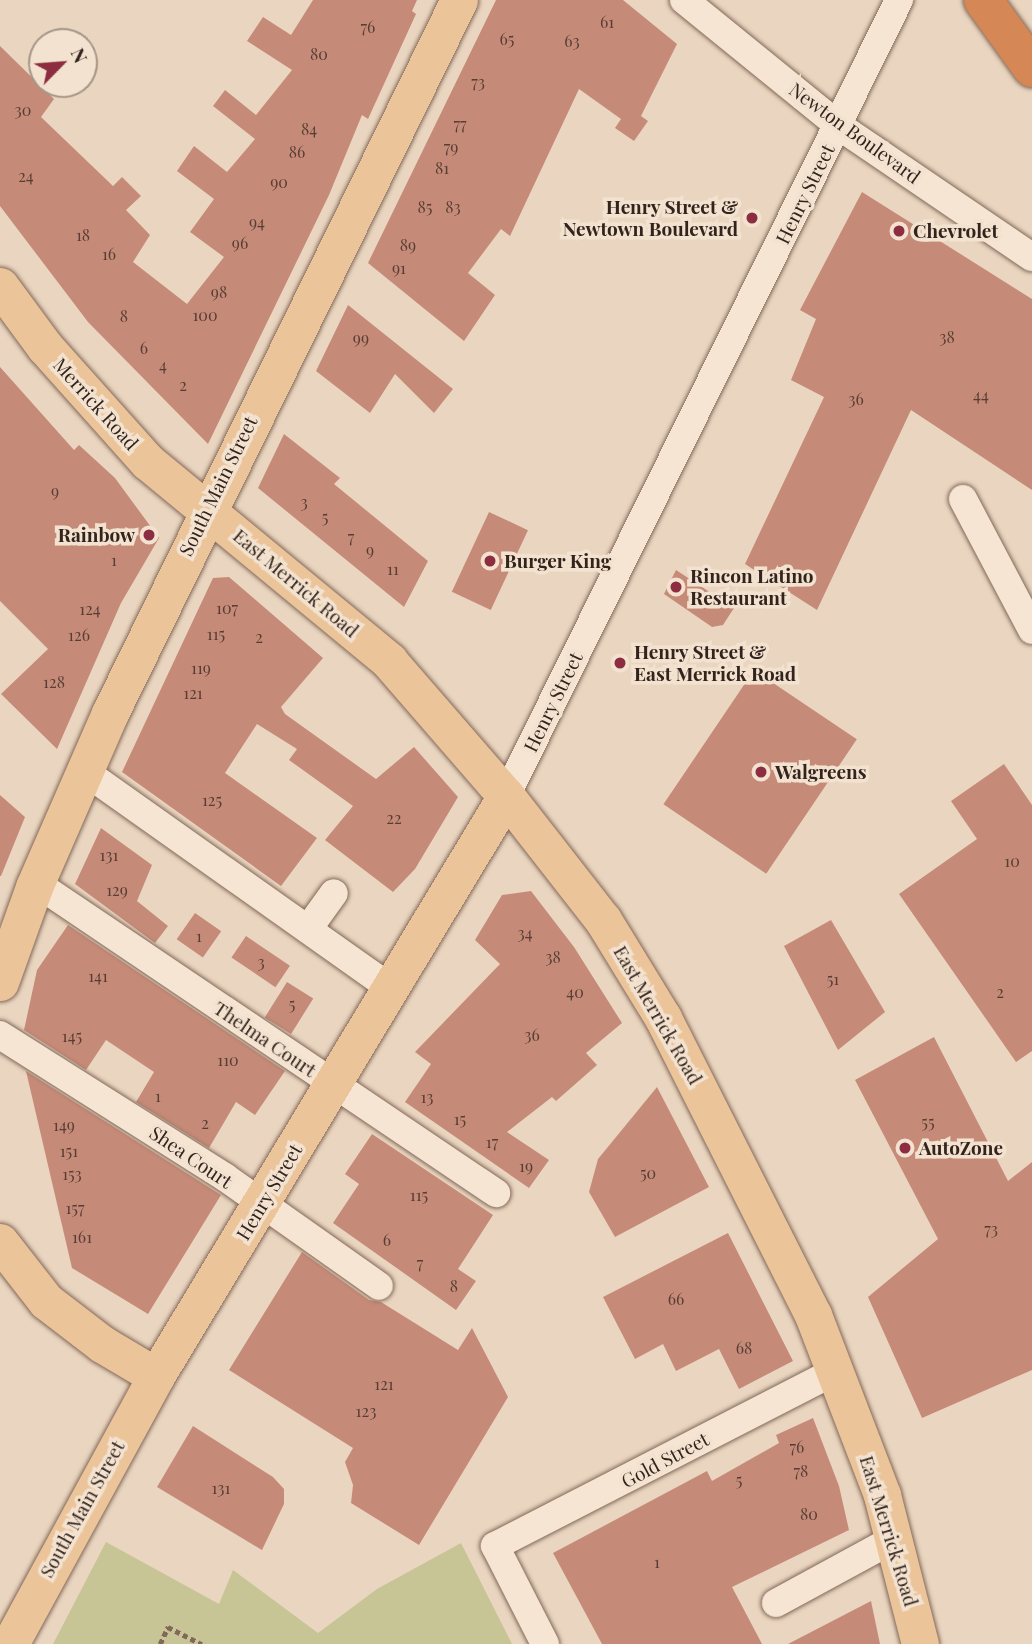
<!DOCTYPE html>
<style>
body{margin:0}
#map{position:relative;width:1032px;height:1644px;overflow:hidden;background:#ead6c0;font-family:"Playfair Display",serif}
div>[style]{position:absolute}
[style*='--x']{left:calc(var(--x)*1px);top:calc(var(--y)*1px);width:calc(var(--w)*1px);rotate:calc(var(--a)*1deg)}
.green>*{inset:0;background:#c7c495}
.building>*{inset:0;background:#c68b78;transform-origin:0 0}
.path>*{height:4.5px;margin-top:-2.25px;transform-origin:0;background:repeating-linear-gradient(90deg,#826859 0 5px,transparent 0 8.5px)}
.roads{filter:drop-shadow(0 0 2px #826859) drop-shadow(0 0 2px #826859)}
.minor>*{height:28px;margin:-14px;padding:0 14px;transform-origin:14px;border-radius:14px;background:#f6e5d2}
.major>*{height:37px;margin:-18.5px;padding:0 18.5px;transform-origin:18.5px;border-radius:18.5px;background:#ecc49a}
.highway>*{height:38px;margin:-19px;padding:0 19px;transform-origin:19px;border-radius:19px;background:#d58755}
.dots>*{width:19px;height:19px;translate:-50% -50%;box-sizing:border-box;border:4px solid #f2e2cf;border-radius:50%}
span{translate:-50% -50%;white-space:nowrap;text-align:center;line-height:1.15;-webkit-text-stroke:7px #f2e2cf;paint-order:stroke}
.number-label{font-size:16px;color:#573d34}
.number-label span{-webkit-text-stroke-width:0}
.street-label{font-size:19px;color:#32231d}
.poi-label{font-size:19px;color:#32231d;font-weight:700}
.right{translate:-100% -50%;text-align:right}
.left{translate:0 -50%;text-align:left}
.north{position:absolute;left:28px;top:28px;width:70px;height:70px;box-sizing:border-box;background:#f2e2cf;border:2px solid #a59688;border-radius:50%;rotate:65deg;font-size:19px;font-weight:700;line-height:28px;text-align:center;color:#32231d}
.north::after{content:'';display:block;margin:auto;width:24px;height:32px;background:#8c2e3f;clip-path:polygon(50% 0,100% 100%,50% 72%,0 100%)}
</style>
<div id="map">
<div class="green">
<i style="clip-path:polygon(106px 1542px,219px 1604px,233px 1570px,318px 1633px,377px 1589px,461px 1543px,512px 1644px,53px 1644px)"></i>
</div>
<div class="building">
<i style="clip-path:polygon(313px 0,417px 0,412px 11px,416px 14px,368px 119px,362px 115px,329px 195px,208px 444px,88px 322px,0 206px,0 46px,54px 99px,41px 117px,113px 186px,122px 177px,141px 196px,126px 210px,150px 235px,133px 262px,187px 304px,224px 257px,190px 232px,214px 199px,177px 171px,194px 146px,227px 172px,255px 139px,213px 106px,225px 90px,256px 115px,292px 70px,247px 41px,263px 17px,291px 35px)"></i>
<i style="clip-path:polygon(496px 0,623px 0,677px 44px,641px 116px,648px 121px,634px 141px,615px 128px,621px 119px,579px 89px,510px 236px,501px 229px,468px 273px,495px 295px,464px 341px,368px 263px)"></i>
<i style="clip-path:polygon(862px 192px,1032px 299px,1032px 490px,911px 410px,817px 610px,745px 564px,824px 397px,791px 380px,816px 319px,800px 310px)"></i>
<i style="clip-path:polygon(348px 305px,453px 389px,434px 413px,395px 374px,370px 413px,316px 371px)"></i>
<i style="clip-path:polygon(0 367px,74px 450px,79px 445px,115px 478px,159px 538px,121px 603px,57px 749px,1px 694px,48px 649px,0 601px)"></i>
<i style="clip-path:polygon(284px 434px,340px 478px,334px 484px,428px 561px,404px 607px,258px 488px)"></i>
<i style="left:489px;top:512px;width:43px;height:88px;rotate:25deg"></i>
<i style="clip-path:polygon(676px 570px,734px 608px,723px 625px,712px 627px,664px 594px)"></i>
<i style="clip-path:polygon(229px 577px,323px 658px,281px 707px,285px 714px,376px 779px,414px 747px,458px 797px,415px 869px,393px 892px,325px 840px,353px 806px,289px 760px,297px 749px,257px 724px,225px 773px,317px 838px,281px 886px,122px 772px,213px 578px)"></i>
<i style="left:754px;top:670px;width:124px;height:162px;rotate:34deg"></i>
<i style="clip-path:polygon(1004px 764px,1032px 805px,1032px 1051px,1016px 1062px,899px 894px,977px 839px,951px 801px)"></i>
<i style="clip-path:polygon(0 795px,25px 817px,1px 876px,0 876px)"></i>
<i style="clip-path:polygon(101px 828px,152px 865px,137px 901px,168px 926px,155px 943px,75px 884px)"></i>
<i style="clip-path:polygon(531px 891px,574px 947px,622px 1023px,586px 1053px,597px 1065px,556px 1101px,552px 1097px,507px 1132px,549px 1160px,529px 1188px,405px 1102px,431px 1064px,415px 1052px,500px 964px,475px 940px,502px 895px)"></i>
<i style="left:195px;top:913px;width:32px;height:32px;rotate:35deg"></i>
<i style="clip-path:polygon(831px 920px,885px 1012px,838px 1050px,784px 946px)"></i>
<i style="clip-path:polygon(68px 925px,285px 1071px,255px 1115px,236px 1102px,209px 1148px,136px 1102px,154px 1072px,106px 1040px,86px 1070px,24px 1030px,37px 970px)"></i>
<i style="left:246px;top:936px;width:53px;height:26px;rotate:34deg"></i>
<i style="left:287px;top:982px;width:31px;height:42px;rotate:32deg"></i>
<i style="clip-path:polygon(934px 1037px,1008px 1181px,1032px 1162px,1032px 1370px,922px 1418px,868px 1297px,938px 1239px,855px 1080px)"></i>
<i style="clip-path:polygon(26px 1071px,221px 1195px,148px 1314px,72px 1268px)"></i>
<i style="clip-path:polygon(657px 1087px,709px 1187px,615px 1237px,589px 1192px,598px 1159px)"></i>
<i style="clip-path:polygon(372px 1134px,493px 1215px,458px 1269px,476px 1281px,456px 1310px,333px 1223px,359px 1184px,345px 1174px)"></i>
<i style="clip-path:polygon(728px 1233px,793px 1361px,739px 1389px,719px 1349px,676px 1371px,663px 1344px,635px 1359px,603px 1297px)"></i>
<i style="clip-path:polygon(302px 1252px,369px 1300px,381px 1302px,458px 1350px,472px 1328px,508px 1397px,419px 1545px,351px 1503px,353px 1485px,345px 1462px,353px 1448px,229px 1370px)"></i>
<i style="clip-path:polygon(813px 1418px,839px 1486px,849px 1530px,732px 1587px,762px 1644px,602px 1644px,553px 1553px,707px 1471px,712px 1481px,779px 1443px,776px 1435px)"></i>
<i style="clip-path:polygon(193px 1426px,273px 1477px,284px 1489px,284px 1504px,262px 1550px,157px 1487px)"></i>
<i style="clip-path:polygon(871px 1601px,880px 1644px,788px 1644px)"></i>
</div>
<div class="path">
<i style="--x:160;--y:1644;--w:19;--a:-65"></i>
<i style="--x:168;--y:1627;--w:38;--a:27"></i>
</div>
<div class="roads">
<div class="minor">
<i style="--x:684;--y:0;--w:200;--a:39.1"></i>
<i style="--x:839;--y:126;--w:233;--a:34.2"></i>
<i style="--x:963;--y:499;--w:148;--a:62.2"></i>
<i style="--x:84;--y:771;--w:376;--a:35.3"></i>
<i style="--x:506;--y:796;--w:888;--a:-63.72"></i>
<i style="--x:36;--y:883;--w:555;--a:33.98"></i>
<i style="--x:308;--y:929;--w:44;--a:-54.2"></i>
<i style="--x:0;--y:1035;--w:267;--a:32.3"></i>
<i style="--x:226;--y:1178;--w:187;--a:35.2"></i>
<i style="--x:776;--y:1603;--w:134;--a:-28.5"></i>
<i style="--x:545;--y:1644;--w:110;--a:-117"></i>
<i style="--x:495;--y:1546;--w:381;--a:-27.2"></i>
</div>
<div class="major">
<i style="--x:0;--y:286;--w:76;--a:53.6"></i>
<i style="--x:45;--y:347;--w:154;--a:48.2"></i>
<i style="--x:148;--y:462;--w:313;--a:39.5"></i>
<i style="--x:389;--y:661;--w:179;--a:49.1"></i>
<i style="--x:506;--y:796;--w:157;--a:52"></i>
<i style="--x:603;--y:920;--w:115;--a:58.5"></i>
<i style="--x:663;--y:1018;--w:333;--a:63.2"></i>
<i style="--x:813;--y:1315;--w:193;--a:69"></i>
<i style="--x:882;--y:1495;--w:154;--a:75.7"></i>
<i style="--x:0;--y:982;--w:101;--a:-70.3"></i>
<i style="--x:34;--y:887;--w:190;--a:-66.4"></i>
<i style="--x:110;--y:713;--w:794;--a:-63.92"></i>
<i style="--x:0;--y:1242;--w:75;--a:52.1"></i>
<i style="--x:46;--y:1301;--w:71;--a:37.5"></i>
<i style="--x:102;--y:1344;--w:63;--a:30.7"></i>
<i style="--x:10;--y:1644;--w:305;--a:-61.4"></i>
<i style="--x:156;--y:1376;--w:677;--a:-58.89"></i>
</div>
<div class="highway">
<i style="--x:983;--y:0;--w:84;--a:54.2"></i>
</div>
</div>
<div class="dots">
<i style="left:752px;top:218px;background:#8c2e3f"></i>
<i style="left:899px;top:231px;background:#8c2e3f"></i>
<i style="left:149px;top:535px;background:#8c2e3f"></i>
<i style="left:490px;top:561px;background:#8c2e3f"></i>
<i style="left:676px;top:587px;background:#8c2e3f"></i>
<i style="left:620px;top:663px;background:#8c2e3f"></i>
<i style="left:761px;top:772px;background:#8c2e3f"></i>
<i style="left:905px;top:1148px;background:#8c2e3f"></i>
</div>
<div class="number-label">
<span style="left:607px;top:22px">61</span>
<span style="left:368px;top:27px">76</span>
<span style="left:507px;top:39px">65</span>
<span style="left:572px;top:41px">63</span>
<span style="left:319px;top:54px">80</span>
<span style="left:478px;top:82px">73</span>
<span style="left:23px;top:110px">30</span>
<span style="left:460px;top:124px">77</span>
<span style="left:309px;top:129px">84</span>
<span style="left:451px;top:147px">79</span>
<span style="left:297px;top:152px">86</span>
<span style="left:442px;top:168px">81</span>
<span style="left:26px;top:176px">24</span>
<span style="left:279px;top:182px">90</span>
<span style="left:425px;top:207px">85</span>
<span style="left:453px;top:207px">83</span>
<span style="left:257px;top:222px">94</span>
<span style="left:83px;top:235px">18</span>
<span style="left:240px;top:243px">96</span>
<span style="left:408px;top:245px">89</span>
<span style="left:109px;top:254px">16</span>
<span style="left:399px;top:268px">91</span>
<span style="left:219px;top:292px">98</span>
<span style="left:205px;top:315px">100</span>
<span style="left:124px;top:316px">8</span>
<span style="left:947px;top:337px">38</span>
<span style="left:361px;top:338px">99</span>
<span style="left:144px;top:348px">6</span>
<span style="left:163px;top:365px">4</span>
<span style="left:183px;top:385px">2</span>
<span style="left:981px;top:395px">44</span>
<span style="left:856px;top:399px">36</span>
<span style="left:55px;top:491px">9</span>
<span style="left:304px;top:502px">3</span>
<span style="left:325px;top:517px">5</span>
<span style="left:351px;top:537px">7</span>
<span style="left:370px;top:550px">9</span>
<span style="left:114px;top:560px">1</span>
<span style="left:393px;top:569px">11</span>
<span style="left:227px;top:608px">107</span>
<span style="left:90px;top:609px">124</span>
<span style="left:216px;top:634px">115</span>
<span style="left:79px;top:635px">126</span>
<span style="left:259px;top:637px">2</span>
<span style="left:201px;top:668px">119</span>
<span style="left:54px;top:682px">128</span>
<span style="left:193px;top:693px">121</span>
<span style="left:212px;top:800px">125</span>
<span style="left:394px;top:818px">22</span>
<span style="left:109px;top:855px">131</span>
<span style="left:1012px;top:861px">10</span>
<span style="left:117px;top:890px">129</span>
<span style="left:525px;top:933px">34</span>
<span style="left:199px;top:936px">1</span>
<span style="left:553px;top:957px">38</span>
<span style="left:261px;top:962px">3</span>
<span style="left:98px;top:976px">141</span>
<span style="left:833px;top:979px">51</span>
<span style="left:575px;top:992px">40</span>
<span style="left:1000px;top:992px">2</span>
<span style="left:292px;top:1004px">5</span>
<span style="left:532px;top:1035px">36</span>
<span style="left:72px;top:1036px">145</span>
<span style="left:228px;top:1060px">110</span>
<span style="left:158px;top:1096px">1</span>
<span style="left:427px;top:1097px">13</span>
<span style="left:460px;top:1119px">15</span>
<span style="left:928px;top:1122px">55</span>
<span style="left:205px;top:1123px">2</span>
<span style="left:64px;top:1125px">149</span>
<span style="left:492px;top:1142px">17</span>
<span style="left:69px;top:1151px">151</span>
<span style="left:526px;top:1166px">19</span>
<span style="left:648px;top:1173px">50</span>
<span style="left:72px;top:1174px">153</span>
<span style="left:419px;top:1195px">115</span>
<span style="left:75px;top:1208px">157</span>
<span style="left:991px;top:1229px">73</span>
<span style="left:82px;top:1237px">161</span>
<span style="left:387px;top:1240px">6</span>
<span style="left:420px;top:1263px">7</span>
<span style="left:454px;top:1286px">8</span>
<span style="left:676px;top:1299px">66</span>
<span style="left:744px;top:1348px">68</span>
<span style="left:384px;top:1384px">121</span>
<span style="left:366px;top:1411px">123</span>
<span style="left:797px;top:1447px">76</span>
<span style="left:801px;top:1471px">78</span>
<span style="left:739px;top:1480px">5</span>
<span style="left:221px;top:1488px">131</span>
<span style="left:809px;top:1514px">80</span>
<span style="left:657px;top:1562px">1</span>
</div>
<div class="street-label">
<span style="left:855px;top:133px;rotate:36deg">Newton Boulevard</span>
<span style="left:805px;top:194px;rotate:-64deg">Henry Street</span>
<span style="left:96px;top:404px;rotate:48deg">Merrick Road</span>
<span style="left:218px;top:486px;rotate:-64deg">South Main Street</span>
<span style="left:296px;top:583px;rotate:40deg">East Merrick Road</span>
<span style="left:553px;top:702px;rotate:-64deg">Henry Street</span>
<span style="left:658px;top:1015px;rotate:60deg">East Merrick Road</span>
<span style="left:265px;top:1039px;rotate:34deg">Thelma Court</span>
<span style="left:191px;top:1157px;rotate:34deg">Shea Court</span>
<span style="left:269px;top:1192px;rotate:-59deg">Henry Street</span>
<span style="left:665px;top:1460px;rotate:-28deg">Gold Street</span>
<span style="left:82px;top:1509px;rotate:-61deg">South Main Street</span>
<span style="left:889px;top:1531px;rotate:73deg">East Merrick Road</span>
</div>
<div class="poi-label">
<span class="right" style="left:738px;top:218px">Henry Street &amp;<br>Newtown Boulevard</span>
<span class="left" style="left:913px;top:231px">Chevrolet</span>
<span class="right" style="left:135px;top:535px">Rainbow</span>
<span class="left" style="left:504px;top:561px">Burger King</span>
<span class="left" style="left:690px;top:587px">Rincon Latino<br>Restaurant</span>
<span class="left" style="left:634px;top:663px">Henry Street &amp;<br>East Merrick Road</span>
<span class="left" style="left:775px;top:772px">Walgreens</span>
<span class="left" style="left:919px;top:1148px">AutoZone</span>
</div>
<div class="north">N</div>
</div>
